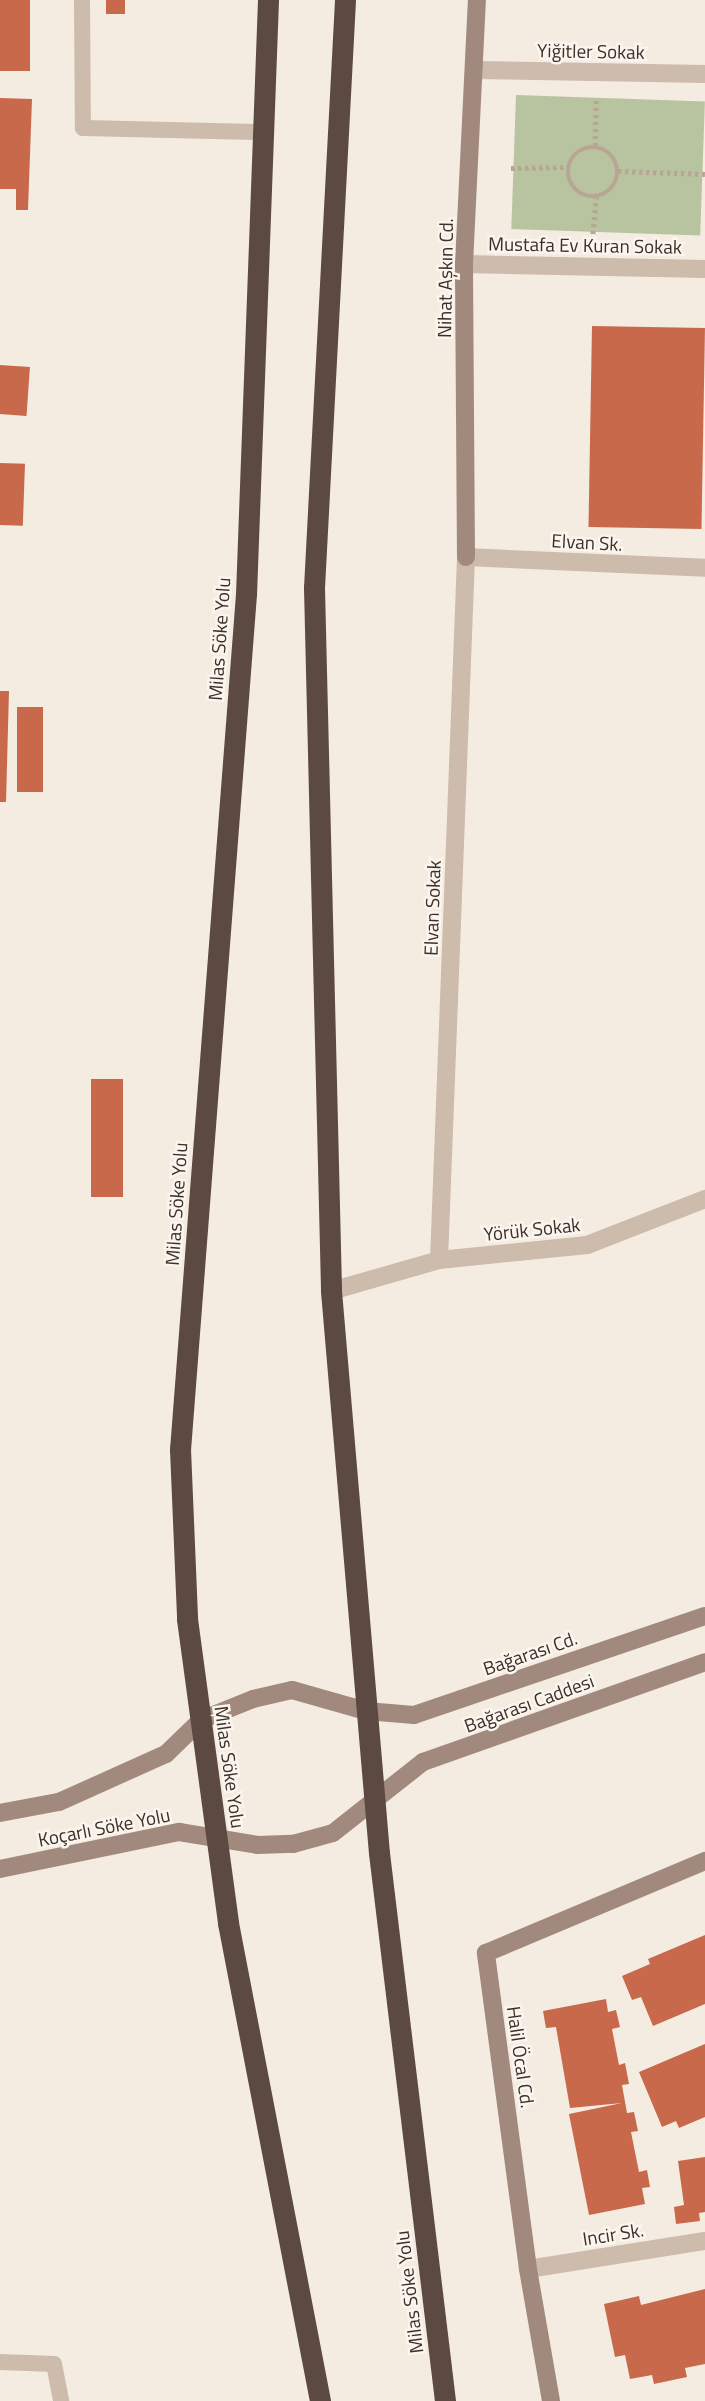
<!DOCTYPE html>
<meta charset="utf-8">
<style>
body{margin:0}
#map{position:relative;width:705px;height:2401px;overflow:hidden;background:#f4ebe1;font-family:"Titillium Web",sans-serif}
div>[style]{position:absolute}
[style*='--x']{left:calc(var(--x)*1px);top:calc(var(--y)*1px);width:calc(var(--w)*1px);rotate:calc(var(--a)*1deg)}
.green>*{inset:0;background:#b8c4a0;transform-origin:0 0}
.building>*{inset:0;background:#c8694b;transform-origin:0 0}
.path>*{height:4.5px;margin-top:-2.25px;transform-origin:0;background:repeating-linear-gradient(90deg,#b9a596 0 3.5px,transparent 0 7px)}
.path>.ring{margin:-2.25px;padding:0;box-sizing:content-box;background:none;border:4.5px solid #b9a596;border-radius:50%}
.lane>*{height:16px;margin:-8px;padding:0 8px;transform-origin:8px;border-radius:8px;background:#cdbbac}
.street>*{height:18px;margin:-9px;padding:0 9px;transform-origin:9px;border-radius:9px;background:#cdbbac}
.secondary>*{height:18px;margin:-9px;padding:0 9px;transform-origin:9px;border-radius:9px;background:#a18a7d}
.highway>*{height:21px;margin:-10.5px;padding:0 10.5px;transform-origin:10.5px;border-radius:10.5px;background:#5c4a42}
span{translate:-50% -50%;white-space:nowrap;text-align:center;line-height:1.15;-webkit-text-stroke:5px #fbf5ee;paint-order:stroke}
.street-label{font-size:19px;color:#3b302b}
</style>
<div id="map">
<div class="green">
<i style="left:516px;top:95px;width:189px;height:134px;rotate:2deg"></i>
</div>
<div class="building">
<i style="left:0;top:0;width:30px;height:71px"></i>
<i style="left:106px;top:0;width:19px;height:14px"></i>
<i style="clip-path:polygon(0 98px,32px 99px,28px 210px,16px 210px,16px 189px,0 189px)"></i>
<i style="left:592px;top:326px;width:113px;height:201px;rotate:1deg"></i>
<i style="left:0;top:365px;width:30px;height:49px;rotate:4deg"></i>
<i style="left:0;top:463px;width:25px;height:62px;rotate:2deg"></i>
<i style="clip-path:polygon(0 691px,9px 691px,6px 802px,0 802px)"></i>
<i style="left:17px;top:707px;width:26px;height:85px"></i>
<i style="left:91px;top:1079px;width:32px;height:118px"></i>
<i style="clip-path:polygon(705px 1935px,705px 2004px,653px 2026px,641px 1997px,632px 2000px,622px 1976px,650px 1964px,648px 1959px)"></i>
<i style="clip-path:polygon(606px 1999px,608px 2012px,616px 2010px,620px 2027px,612px 2029px,619px 2065px,625px 2063px,629px 2084px,622px 2085px,627px 2113px,634px 2112px,638px 2131px,631px 2132px,639px 2172px,647px 2170px,650px 2187px,642px 2188px,645px 2204px,589px 2215px,569px 2114px,622px 2103px,570px 2108px,556px 2027px,546px 2028px,543px 2011px)"></i>
<i style="clip-path:polygon(705px 2044px,705px 2117px,679px 2128px,676px 2121px,662px 2127px,639px 2072px)"></i>
<i style="clip-path:polygon(705px 2157px,705px 2212px,699px 2213px,700px 2221px,676px 2224px,674px 2207px,684px 2205px,678px 2161px)"></i>
<i style="clip-path:polygon(705px 2289px,705px 2364px,685px 2368px,687px 2377px,654px 2384px,652px 2375px,630px 2379px,625px 2355px,615px 2357px,604px 2304px,639px 2296px,641px 2305px)"></i>
</div>
<div class="path">
<i style="--x:595;--y:146;--w:49;--a:-88.8"></i>
<i class="ring" style="left:568px;top:147px;width:45.5px;height:45.5px"></i>
<i style="--x:511;--y:168;--w:57;--a:-1"></i>
<i style="--x:618;--y:171;--w:87;--a:2"></i>
<i style="--x:592;--y:241;--w:44;--a:-84.8"></i>
</div>
<div class="lane">
<i style="--x:82;--y:0;--w:128;--a:89.6"></i>
<i style="--x:83;--y:128;--w:180;--a:1.3"></i>
<i style="--x:0;--y:2362;--w:54;--a:2.1"></i>
<i style="--x:54;--y:2364;--w:38;--a:79"></i>
</div>
<div class="street">
<i style="--x:476;--y:70;--w:229;--a:1"></i>
<i style="--x:464;--y:264;--w:241;--a:1.2"></i>
<i style="--x:439;--y:1260;--w:704;--a:-87.8"></i>
<i style="--x:466;--y:557;--w:239;--a:2.6"></i>
<i style="--x:331;--y:1291;--w:112;--a:-16"></i>
<i style="--x:439;--y:1260;--w:149;--a:-5.8"></i>
<i style="--x:587;--y:1245;--w:127;--a:-21.3"></i>
<i style="--x:528;--y:2269;--w:179;--a:-9"></i>
</div>
<div class="secondary">
<i style="--x:466;--y:557;--w:293;--a:-90.4"></i>
<i style="--x:464;--y:264;--w:264;--a:-87.2"></i>
<i style="--x:0;--y:1813;--w:60;--a:-10.6"></i>
<i style="--x:59;--y:1802;--w:117;--a:-24.2"></i>
<i style="--x:166;--y:1754;--w:49;--a:-44.2"></i>
<i style="--x:201;--y:1720;--w:56;--a:-22"></i>
<i style="--x:253;--y:1699;--w:40;--a:-13"></i>
<i style="--x:292;--y:1690;--w:77;--a:15.8"></i>
<i style="--x:366;--y:1711;--w:48;--a:4.8"></i>
<i style="--x:414;--y:1715;--w:307;--a:-18.8"></i>
<i style="--x:0;--y:1869;--w:183;--a:-11.7"></i>
<i style="--x:179;--y:1832;--w:80;--a:9.3"></i>
<i style="--x:258;--y:1845;--w:35;--a:-2"></i>
<i style="--x:293;--y:1844;--w:41;--a:-15.4"></i>
<i style="--x:333;--y:1833;--w:115;--a:-38.3"></i>
<i style="--x:423;--y:1762;--w:299;--a:-19.5"></i>
<i style="--x:551;--y:2401;--w:134;--a:-99.9"></i>
<i style="--x:528;--y:2269;--w:319;--a:-97.6"></i>
<i style="--x:486;--y:1953;--w:238;--a:-22.8"></i>
</div>
<div class="highway">
<i style="--x:268;--y:0;--w:594;--a:92.12"></i>
<i style="--x:246;--y:594;--w:858;--a:94.41"></i>
<i style="--x:180;--y:1449;--w:170;--a:87.6"></i>
<i style="--x:187;--y:1619;--w:307;--a:82.3"></i>
<i style="--x:228;--y:1923;--w:487;--a:79.1"></i>
<i style="--x:345;--y:0;--w:589;--a:93.02"></i>
<i style="--x:314;--y:588;--w:703;--a:88.61"></i>
<i style="--x:331;--y:1291;--w:564;--a:85.12"></i>
<i style="--x:379;--y:1853;--w:552;--a:83.13"></i>
</div>
<div class="street-label">
<span style="left:591px;top:51px;rotate:1deg">Yiğitler Sokak</span>
<span style="left:585px;top:245px;rotate:1deg">Mustafa Ev Kuran Sokak</span>
<span style="left:445px;top:278px;rotate:-89deg">Nihat Aşkın Cd.</span>
<span style="left:587px;top:542px;rotate:3deg">Elvan Sk.</span>
<span style="left:219px;top:639px;rotate:-86deg">Milas Söke Yolu</span>
<span style="left:432px;top:908px;rotate:-88deg">Elvan Sokak</span>
<span style="left:176px;top:1204px;rotate:-86deg">Milas Söke Yolu</span>
<span style="left:532px;top:1229px;rotate:-6deg">Yörük Sokak</span>
<span style="left:530px;top:1653px;rotate:-19deg">Bağarası Cd.</span>
<span style="left:529px;top:1703px;rotate:-20deg">Bağarası Caddesi</span>
<span style="left:230px;top:1767px;rotate:82deg">Milas Söke Yolu</span>
<span style="left:104px;top:1827px;rotate:-11deg">Koçarlı Söke Yolu</span>
<span style="left:521px;top:2057px;rotate:82deg">Halil Öcal Cd.</span>
<span style="left:613px;top:2234px;rotate:-9deg">Incir Sk.</span>
<span style="left:409px;top:2292px;rotate:-97deg">Milas Söke Yolu</span>
</div>
</div>
